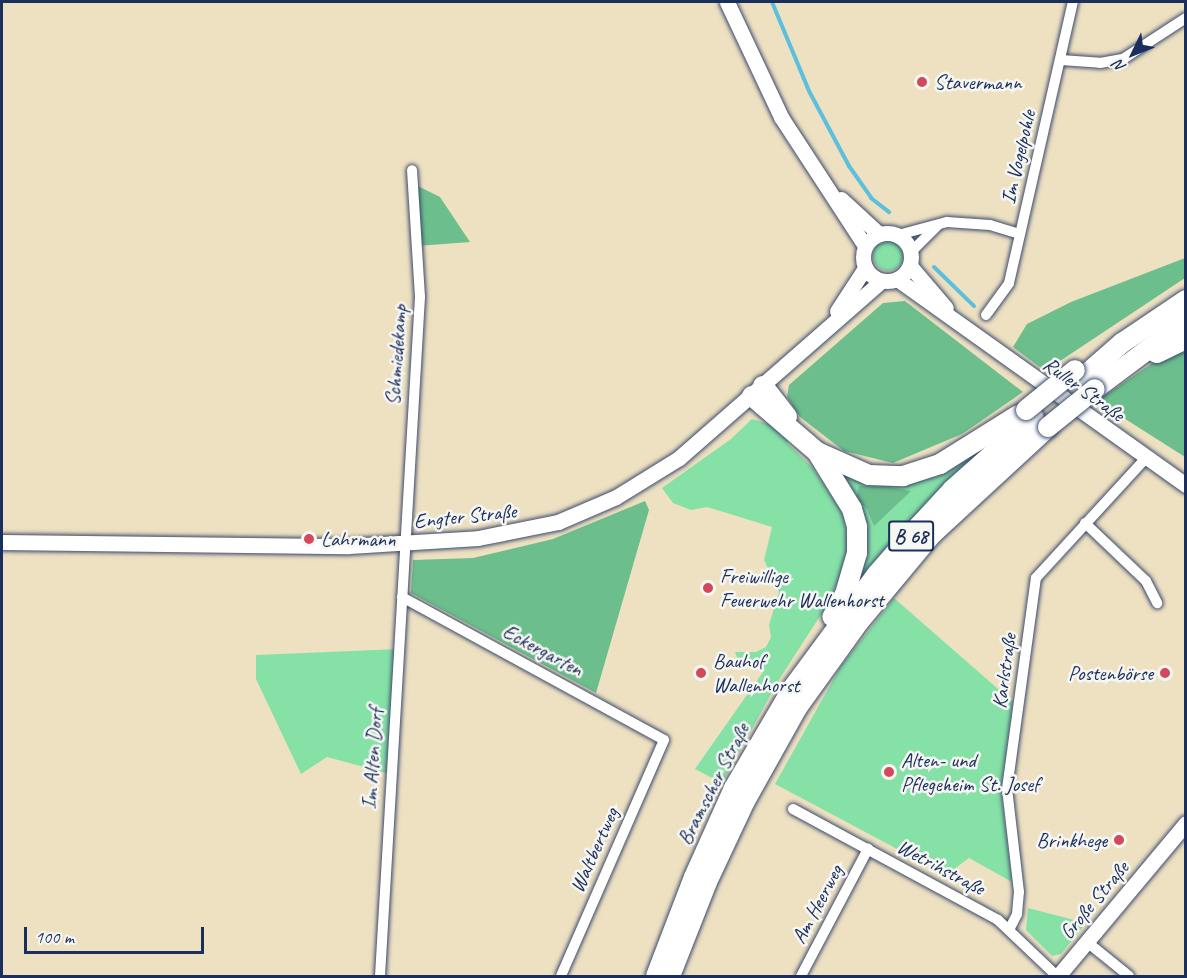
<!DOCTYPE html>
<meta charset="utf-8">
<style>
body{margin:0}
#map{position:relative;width:1187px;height:978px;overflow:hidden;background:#eee1c2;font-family:Caveat,sans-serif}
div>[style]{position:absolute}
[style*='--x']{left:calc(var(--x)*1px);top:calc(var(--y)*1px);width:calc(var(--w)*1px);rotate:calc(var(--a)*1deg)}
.green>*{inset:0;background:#86e1a7}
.round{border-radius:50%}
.forest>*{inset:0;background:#6cbf8c}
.stream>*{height:4px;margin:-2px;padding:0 2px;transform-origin:2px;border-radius:2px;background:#5ebfdc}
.roads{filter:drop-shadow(0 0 2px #3b4a6d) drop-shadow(0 0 2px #3b4a6d)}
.street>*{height:10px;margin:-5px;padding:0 5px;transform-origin:5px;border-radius:5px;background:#fff}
.secondary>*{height:15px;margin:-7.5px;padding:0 7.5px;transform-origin:7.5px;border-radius:7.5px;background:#fff}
.secondary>.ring{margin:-7.5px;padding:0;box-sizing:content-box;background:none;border:15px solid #fff;border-radius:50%}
.highway>*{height:20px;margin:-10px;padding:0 10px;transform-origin:10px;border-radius:10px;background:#fff}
.bridges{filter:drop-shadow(0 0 2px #3b4a6d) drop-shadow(0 0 2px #3b4a6d)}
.highway-bridge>*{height:20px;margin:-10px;padding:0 10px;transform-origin:10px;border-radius:10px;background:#fff}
.dots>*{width:16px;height:16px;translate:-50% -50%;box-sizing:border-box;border:3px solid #f6f6f2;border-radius:50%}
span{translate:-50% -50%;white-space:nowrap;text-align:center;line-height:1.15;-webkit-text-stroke:5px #f6f6f2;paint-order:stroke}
.shield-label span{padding:2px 4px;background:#f6f6f2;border:2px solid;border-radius:4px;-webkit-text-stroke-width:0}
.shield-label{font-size:20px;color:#1b2f5e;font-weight:700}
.poi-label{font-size:21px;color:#1b2f5e}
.left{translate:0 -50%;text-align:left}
.right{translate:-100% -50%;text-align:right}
.street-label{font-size:21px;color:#1b2f5e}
.frame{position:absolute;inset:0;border:3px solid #1b2f5e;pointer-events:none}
.north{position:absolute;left:1103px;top:24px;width:60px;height:60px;-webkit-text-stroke:4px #f6f6f2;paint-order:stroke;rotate:227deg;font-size:16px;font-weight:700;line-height:24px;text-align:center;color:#1b2f5e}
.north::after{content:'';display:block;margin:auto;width:21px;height:27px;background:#1b2f5e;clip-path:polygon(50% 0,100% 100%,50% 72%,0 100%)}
.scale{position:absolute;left:24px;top:927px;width:180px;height:27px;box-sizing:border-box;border:3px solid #1b2f5e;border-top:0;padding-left:8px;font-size:18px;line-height:21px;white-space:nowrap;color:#1b2f5e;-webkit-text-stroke:4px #f6f6f2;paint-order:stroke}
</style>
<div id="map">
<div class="green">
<i class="round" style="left:873px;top:241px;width:30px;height:30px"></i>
<i style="clip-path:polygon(752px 419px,769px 424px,791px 438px,787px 443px,812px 467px,844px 515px,848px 546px,840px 577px,824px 610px,780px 678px,722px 783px,695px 769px,765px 669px,738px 661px,735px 652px,756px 652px,766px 647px,771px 637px,769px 625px,779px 592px,764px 560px,772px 527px,707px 507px,691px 510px,673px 503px,662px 488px,731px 439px)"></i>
<i style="clip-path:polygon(1014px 427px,845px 605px,861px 566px,831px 465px,901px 482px)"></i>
<i style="clip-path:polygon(894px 598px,1013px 702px,1001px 790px,1012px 882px,969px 858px,946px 875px,775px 784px,841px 666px)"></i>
<i style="clip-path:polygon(399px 649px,390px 774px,327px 757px,301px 774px,256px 679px,256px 655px)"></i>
<i style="clip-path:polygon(1028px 908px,1086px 923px,1061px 954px,1052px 956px,1026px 930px)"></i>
</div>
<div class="forest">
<i style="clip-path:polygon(414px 184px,440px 197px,470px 242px,417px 246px)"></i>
<i style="clip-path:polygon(1185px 258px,1185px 278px,1045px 371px,1013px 347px,1027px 324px,1071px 302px)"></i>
<i style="clip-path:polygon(905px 301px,1023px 392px,962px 434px,893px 463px,844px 451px,800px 417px,787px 397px,789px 385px,883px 303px)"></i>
<i style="clip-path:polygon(1185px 347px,1185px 457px,1097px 401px,1160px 358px)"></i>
<i style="clip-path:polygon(859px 486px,889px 487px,911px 491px,874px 526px,867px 509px,856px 499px)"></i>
<i style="clip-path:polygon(645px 501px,649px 510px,596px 693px,411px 593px,413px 560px,473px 558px,553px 539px)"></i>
</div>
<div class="stream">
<i style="--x:772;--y:2;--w:96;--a:67.4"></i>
<i style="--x:809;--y:91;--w:85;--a:61.9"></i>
<i style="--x:849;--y:166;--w:39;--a:55"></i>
<i style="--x:871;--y:198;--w:23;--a:38"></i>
<i style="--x:934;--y:267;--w:56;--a:44.3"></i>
</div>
<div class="roads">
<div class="street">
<i style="--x:1061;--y:60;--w:39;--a:4"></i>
<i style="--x:1100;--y:63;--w:23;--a:-10"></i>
<i style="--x:1123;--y:59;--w:75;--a:-33.1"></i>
<i style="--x:898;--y:235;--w:51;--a:-14.9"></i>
<i style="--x:947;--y:222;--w:43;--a:4"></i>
<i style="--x:990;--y:225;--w:31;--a:17"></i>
<i style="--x:911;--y:252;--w:38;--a:-45"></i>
<i style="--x:986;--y:315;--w:39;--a:-54"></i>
<i style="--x:1009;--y:283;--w:288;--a:-77.2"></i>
<i style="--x:1085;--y:523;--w:84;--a:43.6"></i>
<i style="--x:1146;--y:581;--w:25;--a:63"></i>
<i style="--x:402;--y:597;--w:298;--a:28.6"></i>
<i style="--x:664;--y:740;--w:257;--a:113.6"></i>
<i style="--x:793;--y:809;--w:233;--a:28.4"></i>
<i style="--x:998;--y:920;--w:81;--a:43.5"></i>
<i style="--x:1010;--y:928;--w:16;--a:-63"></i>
<i style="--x:1017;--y:914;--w:22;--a:-85"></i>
<i style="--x:1019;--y:892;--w:104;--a:-96.6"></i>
<i style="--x:1007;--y:789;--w:213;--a:-82.2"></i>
<i style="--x:1036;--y:578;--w:161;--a:-47.5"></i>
<i style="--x:1087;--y:942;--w:54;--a:39"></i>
<i style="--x:380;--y:976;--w:680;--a:-86.63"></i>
<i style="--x:420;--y:297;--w:127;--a:-93.6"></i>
<i style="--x:801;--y:976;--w:144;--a:-62.2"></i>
</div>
<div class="secondary">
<i style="--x:727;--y:2;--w:127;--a:64.8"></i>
<i style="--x:781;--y:117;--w:154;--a:56.9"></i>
<i style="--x:841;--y:199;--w:52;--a:42.6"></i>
<i class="ring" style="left:863px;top:233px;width:33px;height:33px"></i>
<i style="--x:910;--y:266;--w:55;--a:49.4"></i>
<i style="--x:897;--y:279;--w:355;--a:35.5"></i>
<i style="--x:837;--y:311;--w:51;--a:-56.9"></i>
<i style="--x:2;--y:542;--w:347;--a:0.7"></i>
<i style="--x:349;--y:546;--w:129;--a:-3.5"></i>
<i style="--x:478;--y:538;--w:82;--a:-11.3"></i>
<i style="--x:558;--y:522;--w:63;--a:-23.3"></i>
<i style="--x:616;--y:497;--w:74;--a:-31.8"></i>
<i style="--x:679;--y:458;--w:269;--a:-41.2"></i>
<i style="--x:1058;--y:976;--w:199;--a:-50.1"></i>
</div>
<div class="highway">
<i style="--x:1157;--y:353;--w:32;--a:-26"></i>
<i style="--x:1083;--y:377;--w:52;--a:-41.1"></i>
<i style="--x:1122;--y:343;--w:77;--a:-33.9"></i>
<i style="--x:763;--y:386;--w:39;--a:52"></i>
<i style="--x:1095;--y:389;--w:114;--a:-36.8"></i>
<i style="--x:752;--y:396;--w:86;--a:40.7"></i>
<i style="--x:817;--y:452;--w:67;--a:58.4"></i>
<i style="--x:852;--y:509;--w:19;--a:74"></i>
<i style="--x:857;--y:527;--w:26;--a:90"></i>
<i style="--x:857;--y:553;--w:43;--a:106.3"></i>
<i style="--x:845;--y:594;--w:26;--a:119"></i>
<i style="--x:817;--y:452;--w:57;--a:23.9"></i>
<i style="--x:869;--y:475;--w:34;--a:2"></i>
<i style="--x:903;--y:476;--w:39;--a:-18"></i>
<i style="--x:940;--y:464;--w:92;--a:-32.1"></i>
<i style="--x:656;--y:976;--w:106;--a:-69"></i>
<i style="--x:694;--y:877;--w:98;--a:-65.8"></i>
<i style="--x:734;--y:788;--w:115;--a:-59.6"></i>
<i style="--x:792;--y:689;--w:143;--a:-53.5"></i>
<i style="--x:877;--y:574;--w:64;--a:-48.8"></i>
<i style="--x:919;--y:526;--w:50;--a:-47.4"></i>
<i style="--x:953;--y:489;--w:108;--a:-41.6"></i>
<i style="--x:670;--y:976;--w:101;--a:-68.5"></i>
<i style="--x:707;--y:882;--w:89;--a:-64.9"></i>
<i style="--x:745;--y:801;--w:107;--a:-60.8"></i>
<i style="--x:797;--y:708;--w:105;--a:-54.3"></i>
<i style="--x:858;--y:623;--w:116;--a:-50.3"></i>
<i style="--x:932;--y:534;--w:158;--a:-42.7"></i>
</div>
</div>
<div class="bridges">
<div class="highway-bridge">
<i style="--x:1026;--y:410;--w:63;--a:-39.2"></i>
<i style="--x:1048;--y:427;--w:60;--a:-39"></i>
</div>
</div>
<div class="dots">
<i style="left:922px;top:82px;background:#d1495b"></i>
<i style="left:309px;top:539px;background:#d1495b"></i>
<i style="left:708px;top:588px;background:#d1495b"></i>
<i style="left:701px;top:673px;background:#d1495b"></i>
<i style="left:1165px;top:673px;background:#d1495b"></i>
<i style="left:889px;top:772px;background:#d1495b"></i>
<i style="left:1119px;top:840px;background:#d1495b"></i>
</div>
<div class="shield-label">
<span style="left:911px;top:536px">B 68</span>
</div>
<div class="poi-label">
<span class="left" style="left:934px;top:82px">Stavermann</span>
<span class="left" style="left:321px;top:539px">Lahrmann</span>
<span class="left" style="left:720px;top:588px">Freiwillige<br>Feuerwehr Wallenhorst</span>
<span class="left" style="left:713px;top:673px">Bauhof<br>Wallenhorst</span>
<span class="right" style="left:1153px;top:673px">Postenbörse</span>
<span class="left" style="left:901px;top:772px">Alten- und<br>Pflegeheim St. Josef</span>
<span class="right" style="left:1107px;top:840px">Brinkhege</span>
</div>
<div class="street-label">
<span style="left:1018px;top:157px;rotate:-77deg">Im Vogelpohle</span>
<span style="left:396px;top:355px;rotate:-86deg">Schmiedekamp</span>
<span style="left:1084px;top:389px;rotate:36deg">Ruller Straße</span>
<span style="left:465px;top:516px;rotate:-6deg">Engter Straße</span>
<span style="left:543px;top:650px;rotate:28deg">Eckergarten</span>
<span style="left:1004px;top:671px;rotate:-82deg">Karlstraße</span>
<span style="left:372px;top:759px;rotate:-86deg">Im Alten Dorf</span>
<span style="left:713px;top:784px;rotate:-63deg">Bramscher Straße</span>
<span style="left:594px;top:850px;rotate:-66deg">Waltbertweg</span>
<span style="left:941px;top:867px;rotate:28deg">Wetrihstraße</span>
<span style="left:1094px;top:900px;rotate:-50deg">Große Straße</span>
<span style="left:817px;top:904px;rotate:-62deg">Am Heerweg</span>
</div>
<div class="frame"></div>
<div class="north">N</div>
<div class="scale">100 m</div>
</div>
